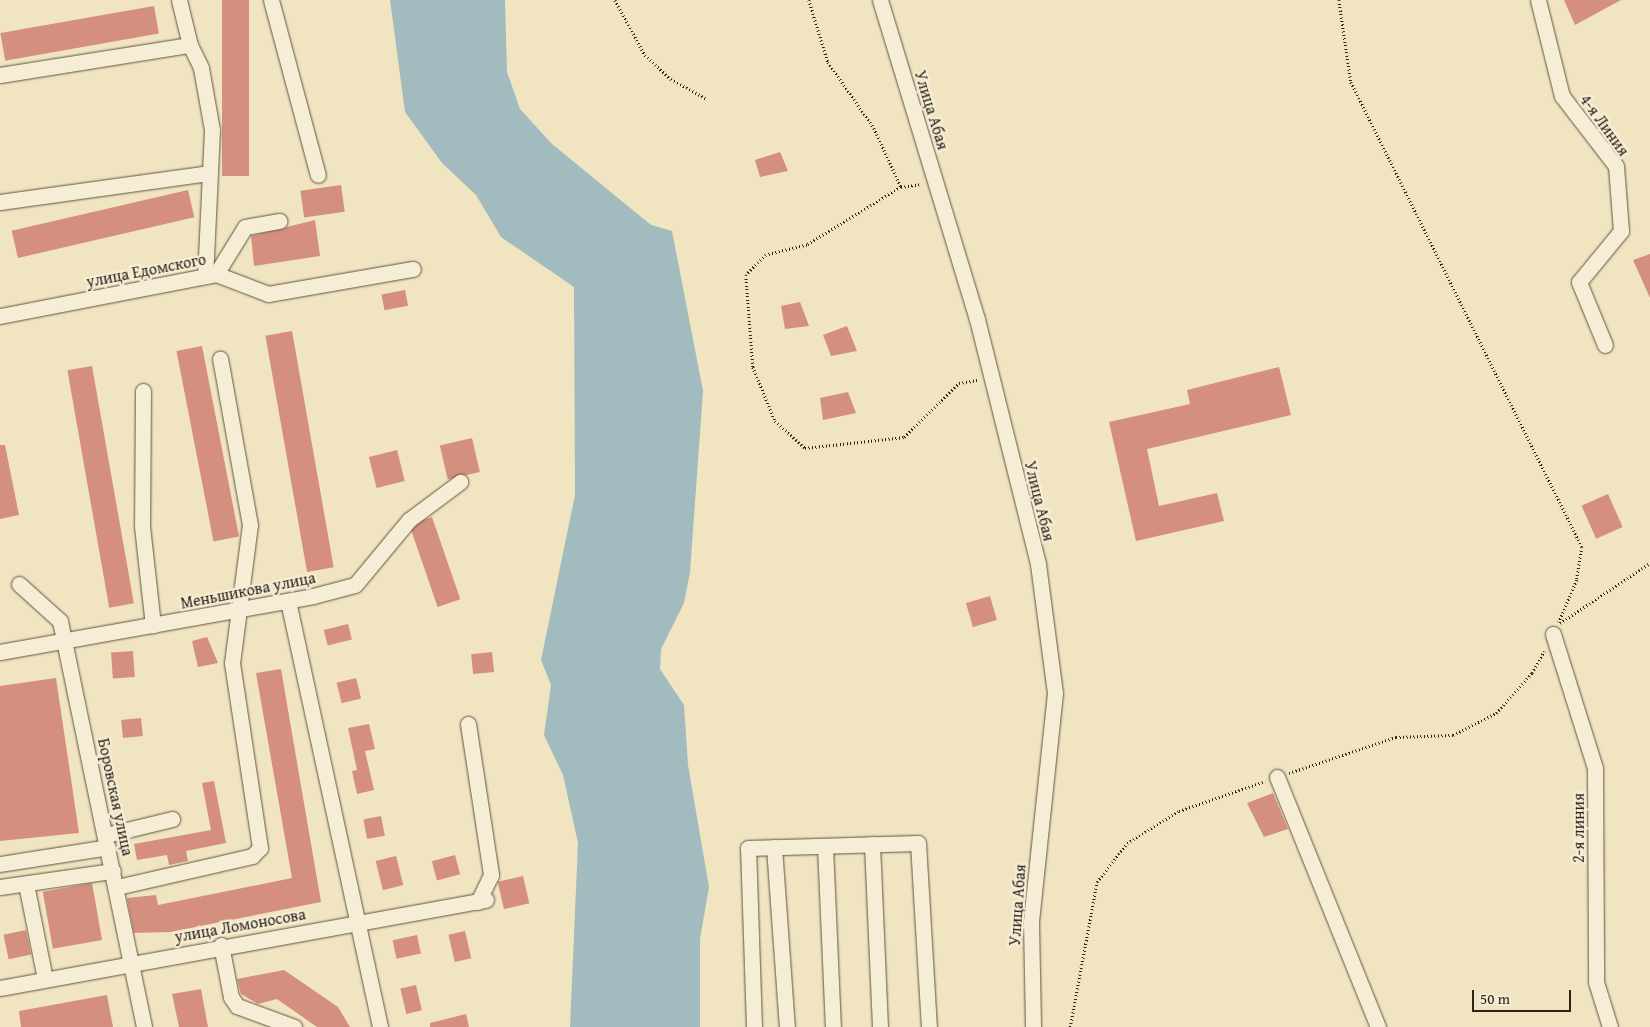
<!DOCTYPE html>
<meta charset="utf-8">
<style>
body{margin:0}
#map{position:relative;width:1650px;height:1027px;overflow:hidden;background:#f1e4c0;font-family:"Gentium Book Plus",serif}
div>[style]{position:absolute}
[style*='--x']{left:calc(var(--x)*1px);top:calc(var(--y)*1px);width:calc(var(--w)*1px);rotate:calc(var(--a)*1deg)}
.water>*{inset:0;background:#a1bbbe}
.building>*{inset:0;background:#d58f7e;transform-origin:0 0}
.path>*{height:2.5px;margin-top:-1.25px;transform-origin:0;background:repeating-linear-gradient(90deg,#2d2419 0 1px,transparent 0 3.5px)}
.roads{filter:drop-shadow(0 0 1px #5e5443) drop-shadow(0 0 1px #5e5443)}
.minor>*{height:15px;margin:-7.5px;padding:0 7.5px;transform-origin:7.5px;border-radius:7.5px;background:#f6edd6}
span{translate:-50% -50%;white-space:nowrap;text-align:center;line-height:1.15;-webkit-text-stroke:4.5px #f6edd6;paint-order:stroke}
.street-label{font-size:16px;color:#2d2419}
.scale{position:absolute;left:1472px;top:990px;width:99px;height:22px;box-sizing:border-box;border:2px solid #2d2419;border-top:0;padding-left:6px;font-size:15px;line-height:18px;white-space:nowrap;color:#2d2419;-webkit-text-stroke:4px #f6edd6;paint-order:stroke}
</style>
<div id="map">
<div class="water">
<i style="clip-path:polygon(390px 0,505px 0,507px 72px,520px 109px,552px 144px,651px 225px,672px 231px,703px 391px,690px 572px,684px 603px,661px 649px,660px 669px,684px 705px,688px 765px,709px 887px,700px 939px,700px 1027px,570px 1027px,578px 843px,563px 775px,544px 735px,551px 685px,541px 660px,575px 495px,574px 287px,501px 237px,476px 195px,442px 163px,405px 112px)"></i>
</div>
<div class="building">
<i style="left:222px;top:0;width:27px;height:176px"></i>
<i style="clip-path:polygon(1564px 0,1621px 0,1575px 25px)"></i>
<i style="left:154px;top:6px;width:28px;height:156px;rotate:80deg"></i>
<i style="clip-path:polygon(780px 152px,788px 171px,760px 177px,755px 160px)"></i>
<i style="left:341px;top:185px;width:27px;height:41px;rotate:82deg"></i>
<i style="left:188px;top:190px;width:28px;height:181px;rotate:77deg"></i>
<i style="clip-path:polygon(315px 220px,320px 256px,254px 266px,251px 236px)"></i>
<i style="clip-path:polygon(1650px 254px,1650px 298px,1633px 260px)"></i>
<i style="left:405px;top:290px;width:16px;height:24px;rotate:79deg"></i>
<i style="clip-path:polygon(800px 302px,809px 326px,785px 329px,781px 306px)"></i>
<i style="clip-path:polygon(847px 326px,857px 351px,831px 356px,823px 335px)"></i>
<i style="left:292px;top:331px;width:240px;height:27px;rotate:80deg"></i>
<i style="left:202px;top:346px;width:194px;height:26px;rotate:79deg"></i>
<i style="left:92px;top:366px;width:241px;height:25px;rotate:80deg"></i>
<i style="clip-path:polygon(1279px 367px,1291px 415px,1147px 449px,1159px 506px,1217px 493px,1224px 521px,1136px 541px,1109px 422px,1190px 404px,1187px 390px)"></i>
<i style="clip-path:polygon(848px 392px,856px 413px,823px 420px,820px 398px)"></i>
<i style="left:472px;top:438px;width:35px;height:33px;rotate:77deg"></i>
<i style="clip-path:polygon(0 445px,5px 445px,19px 515px,0 519px)"></i>
<i style="left:397px;top:450px;width:32px;height:29px;rotate:76deg"></i>
<i style="left:1608px;top:494px;width:36px;height:29px;rotate:66deg"></i>
<i style="left:432px;top:517px;width:87px;height:24px;rotate:71deg"></i>
<i style="left:990px;top:596px;width:25px;height:25px;rotate:74deg"></i>
<i style="left:348px;top:624px;width:16px;height:25px;rotate:76deg"></i>
<i style="clip-path:polygon(207px 637px,218px 663px,198px 667px,192px 641px)"></i>
<i style="left:133px;top:651px;width:26px;height:22px;rotate:86deg"></i>
<i style="left:492px;top:652px;width:20px;height:21px;rotate:84deg"></i>
<i style="clip-path:polygon(281px 669px,321px 902px,170px 932px,134px 933px,127px 898px,156px 895px,158px 905px,292px 878px,256px 673px)"></i>
<i style="clip-path:polygon(56px 678px,79px 833px,0 841px,0 686px)"></i>
<i style="left:356px;top:678px;width:21px;height:20px;rotate:76deg"></i>
<i style="left:141px;top:718px;width:18px;height:20px;rotate:84deg"></i>
<i style="clip-path:polygon(369px 724px,375px 749px,365px 751px,374px 790px,357px 794px,352px 771px,357px 770px,348px 728px)"></i>
<i style="clip-path:polygon(214px 781px,226px 843px,186px 851px,188px 861px,169px 865px,167px 855px,137px 860px,134px 844px,211px 830px,202px 783px)"></i>
<i style="clip-path:polygon(1273px 793px,1288px 829px,1264px 837px,1247px 803px)"></i>
<i style="left:381px;top:816px;width:20px;height:18px;rotate:79deg"></i>
<i style="left:455px;top:855px;width:20px;height:24px;rotate:75deg"></i>
<i style="left:396px;top:856px;width:30px;height:21px;rotate:76deg"></i>
<i style="left:523px;top:876px;width:28px;height:26px;rotate:77deg"></i>
<i style="left:92px;top:883px;width:58px;height:50px;rotate:80deg"></i>
<i style="left:26px;top:930px;width:25px;height:23px;rotate:78deg"></i>
<i style="left:465px;top:931px;width:28px;height:17px;rotate:77deg"></i>
<i style="left:417px;top:935px;width:19px;height:25px;rotate:78deg"></i>
<i style="clip-path:polygon(284px 970px,338px 1007px,350px 1027px,317px 1027px,277px 999px,258px 1004px,241px 994px,237px 979px)"></i>
<i style="left:416px;top:985px;width:26px;height:16px;rotate:77deg"></i>
<i style="clip-path:polygon(201px 989px,208px 1027px,179px 1027px,172px 994px)"></i>
<i style="clip-path:polygon(107px 995px,113px 1027px,21px 1027px,19px 1011px)"></i>
<i style="clip-path:polygon(466px 1014px,469px 1027px,430px 1027px,430px 1023px)"></i>
</div>
<div class="path">
<i style="--x:615;--y:0;--w:63;--a:61.4"></i>
<i style="--x:645;--y:55;--w:35;--a:43"></i>
<i style="--x:671;--y:79;--w:41;--a:29.1"></i>
<i style="--x:809;--y:0;--w:65;--a:73"></i>
<i style="--x:828;--y:62;--w:80;--a:55.1"></i>
<i style="--x:874;--y:128;--w:65;--a:65.4"></i>
<i style="--x:901;--y:187;--w:21;--a:-8"></i>
<i style="--x:1339;--y:0;--w:83;--a:81.7"></i>
<i style="--x:1351;--y:82;--w:519;--a:63.58"></i>
<i style="--x:1582;--y:547;--w:33;--a:99"></i>
<i style="--x:1577;--y:580;--w:46;--a:113.2"></i>
<i style="--x:901;--y:187;--w:110;--a:148.3"></i>
<i style="--x:807;--y:245;--w:42;--a:166.3"></i>
<i style="--x:766;--y:255;--w:28;--a:135"></i>
<i style="--x:746;--y:275;--w:92;--a:85.6"></i>
<i style="--x:753;--y:367;--w:58;--a:67.8"></i>
<i style="--x:775;--y:421;--w:40;--a:42"></i>
<i style="--x:805;--y:448;--w:100;--a:-6.3"></i>
<i style="--x:904;--y:437;--w:77;--a:-44.5"></i>
<i style="--x:959;--y:383;--w:19;--a:-9"></i>
<i style="--x:1560;--y:623;--w:108;--a:-33.7"></i>
<i style="--x:1289;--y:773;--w:113;--a:-18.6"></i>
<i style="--x:1396;--y:737;--w:57;--a:-2"></i>
<i style="--x:1453;--y:735;--w:48;--a:-27.1"></i>
<i style="--x:1496;--y:713;--w:54;--a:-48"></i>
<i style="--x:1532;--y:673;--w:25;--a:-61"></i>
<i style="--x:1070;--y:1027;--w:147;--a:-79.5"></i>
<i style="--x:1097;--y:882;--w:49;--a:-52.4"></i>
<i style="--x:1127;--y:843;--w:61;--a:-31.6"></i>
<i style="--x:1179;--y:811;--w:91;--a:-19.2"></i>
</div>
<div class="roads">
<div class="minor">
<i style="--x:179;--y:0;--w:46;--a:76.3"></i>
<i style="--x:271;--y:0;--w:181;--a:75"></i>
<i style="--x:880;--y:0;--w:333;--a:73.1"></i>
<i style="--x:977;--y:319;--w:252;--a:76"></i>
<i style="--x:1038;--y:564;--w:130;--a:82.5"></i>
<i style="--x:1055;--y:693;--w:230;--a:96"></i>
<i style="--x:1031;--y:922;--w:105;--a:88.9"></i>
<i style="--x:1538;--y:0;--w:99;--a:76"></i>
<i style="--x:1562;--y:96;--w:88;--a:52.4"></i>
<i style="--x:1616;--y:166;--w:65;--a:85.6"></i>
<i style="--x:1621;--y:231;--w:66;--a:129.5"></i>
<i style="--x:1579;--y:282;--w:68;--a:67.6"></i>
<i style="--x:0;--y:75;--w:192;--a:-9"></i>
<i style="--x:190;--y:45;--w:25;--a:64"></i>
<i style="--x:201;--y:68;--w:63;--a:79.9"></i>
<i style="--x:212;--y:130;--w:146;--a:92.7"></i>
<i style="--x:0;--y:202;--w:212;--a:-7.9"></i>
<i style="--x:216;--y:274;--w:55;--a:-58.3"></i>
<i style="--x:245;--y:227;--w:35;--a:-10"></i>
<i style="--x:0;--y:316;--w:220;--a:-11"></i>
<i style="--x:216;--y:274;--w:56;--a:21"></i>
<i style="--x:268;--y:294;--w:147;--a:-9.8"></i>
<i style="--x:143;--y:391;--w:135;--a:90.4"></i>
<i style="--x:142;--y:526;--w:100;--a:83.7"></i>
<i style="--x:19;--y:584;--w:55;--a:42.1"></i>
<i style="--x:60;--y:621;--w:415;--a:78.3"></i>
<i style="--x:288;--y:601;--w:436;--a:77.8"></i>
<i style="--x:1553;--y:634;--w:140;--a:72.6"></i>
<i style="--x:1595;--y:768;--w:214;--a:89.7"></i>
<i style="--x:1596;--y:982;--w:47;--a:72.7"></i>
<i style="--x:0;--y:652;--w:318;--a:-10.1"></i>
<i style="--x:313;--y:596;--w:43;--a:-14.7"></i>
<i style="--x:355;--y:585;--w:85;--a:-50.3"></i>
<i style="--x:409;--y:520;--w:64;--a:-36.7"></i>
<i style="--x:468;--y:724;--w:153;--a:81.3"></i>
<i style="--x:491;--y:875;--w:30;--a:116"></i>
<i style="--x:1277;--y:777;--w:270;--a:68"></i>
<i style="--x:106;--y:835;--w:68;--a:-13.6"></i>
<i style="--x:872;--y:844;--w:183;--a:87.5"></i>
<i style="--x:825;--y:846;--w:181;--a:87.5"></i>
<i style="--x:774;--y:847;--w:180;--a:85.9"></i>
<i style="--x:0;--y:864;--w:109;--a:-8.9"></i>
<i style="--x:26;--y:884;--w:97;--a:78.7"></i>
<i style="--x:0;--y:887;--w:114;--a:-8.1"></i>
<i style="--x:117;--y:887;--w:139;--a:-12.9"></i>
<i style="--x:252;--y:856;--w:11;--a:-45"></i>
<i style="--x:260;--y:848;--w:187;--a:-98.6"></i>
<i style="--x:232;--y:663;--w:139;--a:-82.6"></i>
<i style="--x:250;--y:525;--w:169;--a:-100.2"></i>
<i style="--x:221;--y:945;--w:53;--a:79.1"></i>
<i style="--x:231;--y:997;--w:11;--a:56"></i>
<i style="--x:237;--y:1006;--w:61;--a:20.2"></i>
<i style="--x:0;--y:988;--w:494;--a:-10.3"></i>
<i style="--x:754;--y:1027;--w:179;--a:-91.9"></i>
<i style="--x:748;--y:848;--w:170;--a:-1.7"></i>
<i style="--x:918;--y:843;--w:184;--a:86.6"></i>
</div>
</div>
<div class="street-label">
<span style="left:932px;top:110px;rotate:73deg">Улица Абая</span>
<span style="left:1605px;top:125px;rotate:54deg">4-я Линия</span>
<span style="left:146px;top:270px;rotate:-11deg">улица Едомского</span>
<span style="left:1040px;top:501px;rotate:76deg">Улица Абая</span>
<span style="left:248px;top:590px;rotate:-11deg">Меньшикова улица</span>
<span style="left:116px;top:797px;rotate:78deg">Боровская улица</span>
<span style="left:1578px;top:828px;rotate:-90deg">2-я линия</span>
<span style="left:1017px;top:905px;rotate:-86deg">Улица Абая</span>
<span style="left:240px;top:925px;rotate:-10deg">улица Ломоносова</span>
</div>
<div class="scale">50 m</div>
</div>
